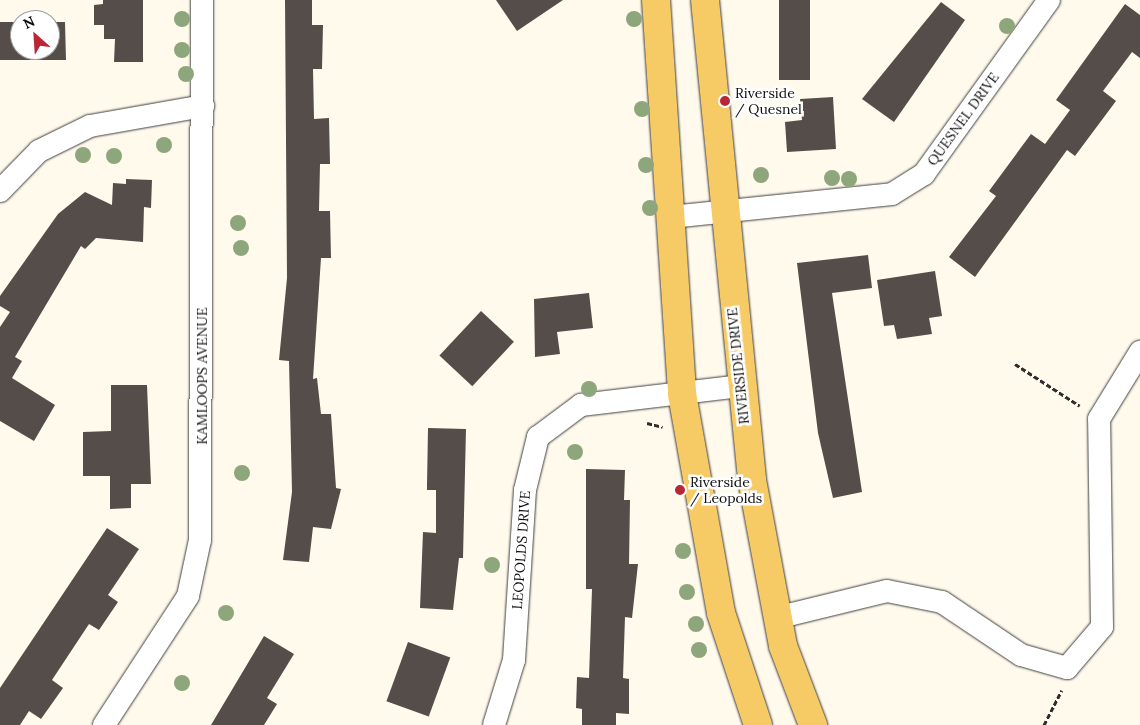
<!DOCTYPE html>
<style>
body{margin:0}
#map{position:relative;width:1140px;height:725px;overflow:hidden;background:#fffaec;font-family:Lora,serif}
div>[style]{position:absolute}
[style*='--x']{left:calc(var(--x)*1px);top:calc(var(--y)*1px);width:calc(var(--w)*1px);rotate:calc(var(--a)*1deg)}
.building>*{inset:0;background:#554d49;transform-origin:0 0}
.path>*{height:3px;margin-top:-1.5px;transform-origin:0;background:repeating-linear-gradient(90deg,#2e2e2e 0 5px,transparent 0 7.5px)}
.roads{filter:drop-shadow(0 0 1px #3f3f3f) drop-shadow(0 0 1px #3f3f3f)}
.minor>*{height:22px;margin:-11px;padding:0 11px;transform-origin:11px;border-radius:11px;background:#fff}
.major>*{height:28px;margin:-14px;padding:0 14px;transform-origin:14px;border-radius:14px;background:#f6ca65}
.trees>*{width:16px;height:16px;margin:-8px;border-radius:50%;background:#8da67b}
.dots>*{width:14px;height:14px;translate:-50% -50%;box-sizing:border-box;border:2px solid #fff;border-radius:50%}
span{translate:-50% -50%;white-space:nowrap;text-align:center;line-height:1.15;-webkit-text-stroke:5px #fff;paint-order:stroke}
.poi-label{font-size:14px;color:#0c0c0c}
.left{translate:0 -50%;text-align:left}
.street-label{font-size:14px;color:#0c0c0c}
.north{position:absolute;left:10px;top:10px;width:50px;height:50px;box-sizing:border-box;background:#fff;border:1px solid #9e9e9e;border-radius:50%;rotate:334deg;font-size:14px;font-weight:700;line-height:20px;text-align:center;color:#0c0c0c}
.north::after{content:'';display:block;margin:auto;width:18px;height:22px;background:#b92737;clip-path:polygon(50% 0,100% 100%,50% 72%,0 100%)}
</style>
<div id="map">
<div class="building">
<i style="clip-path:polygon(103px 0,143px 0,143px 62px,114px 62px,115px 39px,104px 39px,104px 25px,94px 25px,94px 5px,103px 4px)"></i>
<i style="clip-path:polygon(285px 0,312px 0,312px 25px,323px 25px,322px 69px,313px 69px,314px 119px,329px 118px,330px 164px,320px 164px,319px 211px,330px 211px,331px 258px,321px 258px,313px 379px,317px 378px,321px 414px,331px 414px,336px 488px,341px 489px,331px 529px,313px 527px,309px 562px,283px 560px,292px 492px,289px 361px,279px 360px,287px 278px)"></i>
<i style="clip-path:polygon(496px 0,563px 0,517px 31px)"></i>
<i style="left:779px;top:0;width:31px;height:80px"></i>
<i style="clip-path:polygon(941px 2px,965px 20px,894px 122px,862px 99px)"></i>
<i style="clip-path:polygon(1125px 4px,1140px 15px,1140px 58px,1132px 52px,1103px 91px,1116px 101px,1075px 156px,1067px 150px,975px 277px,949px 257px,996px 196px,989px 191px,1031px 134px,1045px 144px,1070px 110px,1056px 100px)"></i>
<i style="clip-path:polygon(0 22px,20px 22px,20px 50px,50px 50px,50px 22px,65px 22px,66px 60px,0 60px)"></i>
<i style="clip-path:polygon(833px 97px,836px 149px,787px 152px,785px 122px,802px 120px,800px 99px)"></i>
<i style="clip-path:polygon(126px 179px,152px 180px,151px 208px,144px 207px,143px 242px,96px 238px,85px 249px,81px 246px,15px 357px,22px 361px,12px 378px,55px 405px,34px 441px,0 421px,0 327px,10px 312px,0 306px,0 296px,58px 214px,85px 192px,112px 205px,113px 183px,126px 184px)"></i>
<i style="clip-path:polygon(868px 255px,872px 288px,832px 293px,862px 492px,833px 498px,818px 433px,797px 263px)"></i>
<i style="clip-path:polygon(935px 271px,942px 316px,929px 318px,932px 334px,897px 339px,894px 325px,884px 326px,877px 280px)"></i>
<i style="clip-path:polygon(589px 293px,593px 328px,557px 332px,560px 354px,535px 357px,534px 299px)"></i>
<i style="left:481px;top:311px;width:45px;height:61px;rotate:43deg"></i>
<i style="clip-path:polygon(111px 385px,147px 385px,151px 484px,131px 484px,131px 508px,110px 509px,110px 476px,83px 476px,83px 432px,111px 431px)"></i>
<i style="clip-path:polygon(428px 428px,466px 429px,463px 558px,459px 558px,453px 610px,420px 608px,423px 532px,436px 533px,436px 490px,427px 490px,427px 485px)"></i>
<i style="clip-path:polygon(586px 469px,625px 470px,624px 500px,630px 500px,629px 564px,638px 564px,632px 618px,625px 617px,623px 678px,629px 679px,629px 714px,616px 713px,616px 725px,582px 725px,582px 709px,576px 708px,577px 677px,589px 678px,592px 589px,586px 589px)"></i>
<i style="clip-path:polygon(107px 528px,139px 549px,108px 595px,118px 602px,99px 630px,89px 624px,52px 680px,63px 688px,41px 719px,29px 711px,20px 725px,0 725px,0 688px)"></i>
<i style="clip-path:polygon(264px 636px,294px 654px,267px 698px,277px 704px,264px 725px,211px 725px)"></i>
<i style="left:408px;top:642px;width:45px;height:63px;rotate:20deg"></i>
</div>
<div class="path">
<i style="--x:1015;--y:364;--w:77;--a:32.9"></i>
<i style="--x:647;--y:423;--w:16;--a:14"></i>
<i style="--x:1044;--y:725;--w:39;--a:-63"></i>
</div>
<div class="roads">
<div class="minor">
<i style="--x:0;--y:191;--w:56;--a:-45.7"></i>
<i style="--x:39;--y:151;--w:57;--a:-26.1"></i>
<i style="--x:90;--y:126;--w:115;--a:-10"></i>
<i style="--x:671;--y:217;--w:222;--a:-5.9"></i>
<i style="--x:892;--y:194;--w:38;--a:-32"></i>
<i style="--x:924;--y:174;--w:214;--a:-54.3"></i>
<i style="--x:776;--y:618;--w:114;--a:-13.7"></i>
<i style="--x:887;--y:591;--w:56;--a:11.3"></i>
<i style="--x:942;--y:602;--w:95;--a:33.9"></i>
<i style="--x:1021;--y:655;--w:48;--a:15.8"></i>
<i style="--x:1067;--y:668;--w:54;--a:-49.5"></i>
<i style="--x:1102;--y:627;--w:208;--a:-90.8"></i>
<i style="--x:1099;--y:419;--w:79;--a:-58.5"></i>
<i style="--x:104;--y:725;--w:154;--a:-56.9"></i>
<i style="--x:188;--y:596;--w:57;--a:-77.9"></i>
<i style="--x:200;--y:540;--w:540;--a:-89.79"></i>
<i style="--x:494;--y:725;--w:68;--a:-72.9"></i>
<i style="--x:514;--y:660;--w:170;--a:-86.3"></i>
<i style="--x:525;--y:490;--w:55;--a:-76.2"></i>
<i style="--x:538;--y:437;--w:54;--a:-36.7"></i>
<i style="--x:581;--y:405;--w:160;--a:-6.8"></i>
</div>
<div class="major">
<i style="--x:656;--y:0;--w:395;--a:86.2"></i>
<i style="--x:682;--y:394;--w:222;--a:79.9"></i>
<i style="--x:721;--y:613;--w:118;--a:71.7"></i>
<i style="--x:705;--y:0;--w:482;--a:84.4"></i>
<i style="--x:752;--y:480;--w:169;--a:79.4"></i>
<i style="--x:783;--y:646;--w:85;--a:69.2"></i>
</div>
</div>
<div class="trees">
<i style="left:182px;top:19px"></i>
<i style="left:634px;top:19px"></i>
<i style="left:1007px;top:26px"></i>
<i style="left:182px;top:50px"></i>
<i style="left:186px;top:74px"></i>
<i style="left:642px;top:109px"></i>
<i style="left:164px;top:145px"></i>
<i style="left:83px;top:155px"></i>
<i style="left:114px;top:156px"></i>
<i style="left:646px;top:165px"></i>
<i style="left:761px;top:175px"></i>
<i style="left:832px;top:178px"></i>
<i style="left:849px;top:179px"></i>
<i style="left:650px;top:208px"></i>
<i style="left:238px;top:223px"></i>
<i style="left:241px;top:248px"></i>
<i style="left:589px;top:389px"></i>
<i style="left:575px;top:452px"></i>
<i style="left:242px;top:473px"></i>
<i style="left:683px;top:551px"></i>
<i style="left:492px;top:565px"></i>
<i style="left:687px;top:592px"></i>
<i style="left:226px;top:613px"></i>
<i style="left:696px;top:624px"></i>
<i style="left:699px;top:650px"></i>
<i style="left:182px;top:683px"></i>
</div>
<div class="dots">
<i style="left:725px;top:101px;background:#b92737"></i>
<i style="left:680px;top:490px;background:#b92737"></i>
</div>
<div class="poi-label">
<span class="left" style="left:735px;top:101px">Riverside<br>/ Quesnel</span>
<span class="left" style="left:690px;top:490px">Riverside<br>/ Leopolds</span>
</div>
<div class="street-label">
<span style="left:963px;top:119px;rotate:-54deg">QUESNEL DRIVE</span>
<span style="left:738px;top:366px;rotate:-96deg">RIVERSIDE DRIVE</span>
<span style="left:202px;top:376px;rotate:-90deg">KAMLOOPS AVENUE</span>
<span style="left:521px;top:550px;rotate:-86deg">LEOPOLDS DRIVE</span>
</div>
<div class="north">N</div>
</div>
